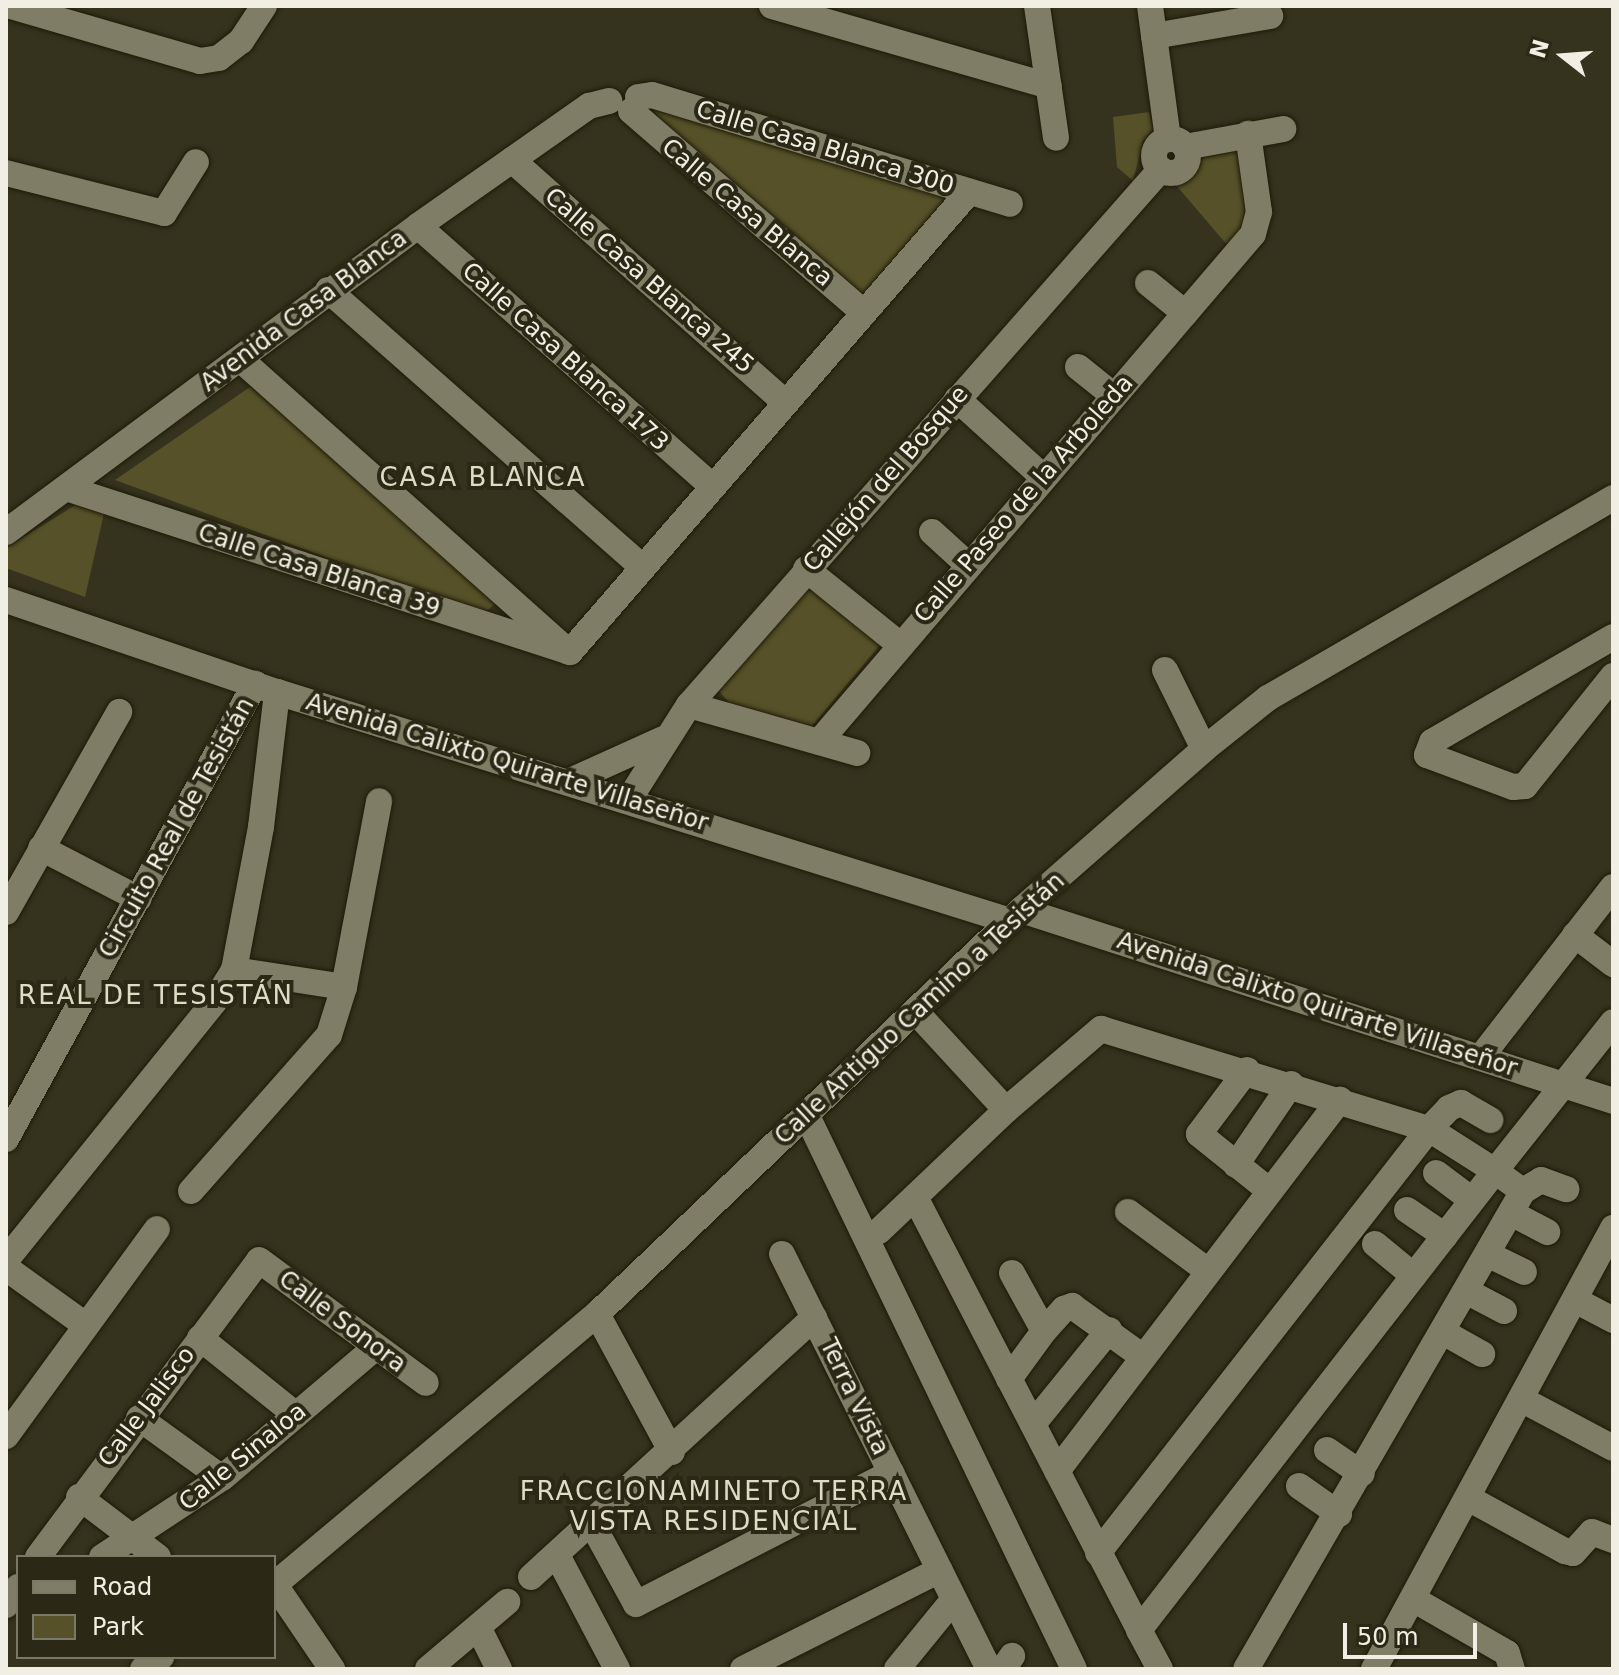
<!DOCTYPE html>
<meta charset="utf-8">
<style>
body{margin:0}
#map{position:relative;width:1619px;height:1675px;overflow:hidden;background:#35331e;font-family:"DejaVu Sans",sans-serif}
div>[style]{position:absolute}
[style*='--x']{left:calc(var(--x)*1px);top:calc(var(--y)*1px);width:calc(var(--w)*1px);rotate:calc(var(--a)*1deg)}
.green>*{inset:0;background:#565128}
.roads{filter:drop-shadow(0 0 2px #1d1a07) drop-shadow(0 0 2px #1d1a07)}
.minor>*{height:26px;margin:-13px;padding:0 13px;transform-origin:13px;border-radius:13px;background:#7f7d66}
.minor>.ring{margin:-13px;padding:0;box-sizing:content-box;background:none;border:26px solid #7f7d66;border-radius:50%}
span{translate:-50% -50%;white-space:nowrap;text-align:center;line-height:1.15;-webkit-text-stroke:8px #2b2915;paint-order:stroke}
.street-label{font-size:24px;color:#f1efe3}
.neighbourhood-label{font-size:26px;color:#dedcc3;letter-spacing:2px}
.frame{position:absolute;inset:0;border:8px solid #f1efe3;pointer-events:none}
.legend{position:absolute;left:16px;top:1555px;width:260px;height:104px;box-sizing:border-box;background:#2b2915;border:2px solid #7a7867;margin:0;padding:10px 14px;list-style:none;font-size:24px;color:#f1efe3}
.legend li{display:flex;align-items:center;gap:16px;height:40px}
.legend b{width:40px;border:2px solid #7a7867}
.north{position:absolute;left:1523px;top:16px;width:80px;height:80px;-webkit-text-stroke:6px #2b2915;paint-order:stroke;rotate:287deg;font-size:22px;font-weight:700;line-height:32px;text-align:center;color:#f1efe3}
.north::after{content:'';display:block;margin:auto;width:28px;height:36px;background:#f1efe3;clip-path:polygon(50% 0,100% 100%,50% 72%,0 100%)}
.scale{position:absolute;left:1343px;top:1623px;width:134px;height:36px;box-sizing:border-box;border:4px solid #f1efe3;border-top:0;padding-left:10px;font-size:24px;line-height:28px;white-space:nowrap;color:#f1efe3;-webkit-text-stroke:6px #2b2915;paint-order:stroke}
</style>
<div id="map">
<div class="green">
<i style="clip-path:polygon(646px 106px,953px 196px,863px 298px)"></i>
<i style="clip-path:polygon(1149px 112px,1153px 130px,1143px 141px,1133px 181px,1117px 167px,1113px 117px)"></i>
<i style="clip-path:polygon(1239px 142px,1252px 220px,1228px 246px,1175px 184px,1196px 173px,1206px 149px)"></i>
<i style="clip-path:polygon(250px 387px,500px 599px,488px 610px,474px 611px,115px 480px)"></i>
<i style="clip-path:polygon(77px 504px,105px 509px,85px 597px,6px 568px,6px 548px)"></i>
<i style="clip-path:polygon(804px 585px,881px 644px,811px 727px,731px 705px,719px 691px)"></i>
</div>
<div class="roads">
<div class="minor">
<i style="--x:11;--y:6;--w:197;--a:16.2"></i>
<i style="--x:200;--y:61;--w:19;--a:-9"></i>
<i style="--x:219;--y:58;--w:28;--a:-38"></i>
<i style="--x:241;--y:41;--w:42;--a:-56.7"></i>
<i style="--x:772;--y:6;--w:288;--a:16.1"></i>
<i style="--x:1037;--y:6;--w:133;--a:81.8"></i>
<i style="--x:1150;--y:6;--w:134;--a:82.3"></i>
<i style="--x:1154;--y:36;--w:118;--a:-9.8"></i>
<i style="--x:638;--y:97;--w:14;--a:-8"></i>
<i style="--x:652;--y:95;--w:374;--a:16.9"></i>
<i style="--x:631;--y:111;--w:308;--a:40.9"></i>
<i class="ring" style="left:1154px;top:139px;width:8px;height:8px"></i>
<i style="--x:1185;--y:147;--w:100;--a:-10.4"></i>
<i style="--x:512;--y:160;--w:366;--a:41.6"></i>
<i style="--x:6;--y:173;--w:163;--a:14.2"></i>
<i style="--x:164;--y:213;--w:60;--a:-57.9"></i>
<i style="--x:418;--y:226;--w:394;--a:41.5"></i>
<i style="--x:1148;--y:283;--w:48;--a:39"></i>
<i style="--x:328;--y:290;--w:420;--a:41.4"></i>
<i style="--x:240;--y:359;--w:429;--a:41.7"></i>
<i style="--x:1078;--y:367;--w:45;--a:38.7"></i>
<i style="--x:957;--y:399;--w:116;--a:42.2"></i>
<i style="--x:69;--y:489;--w:527;--a:18.02"></i>
<i style="--x:6;--y:532;--w:513;--a:-36.6"></i>
<i style="--x:418;--y:226;--w:209;--a:-35.1"></i>
<i style="--x:589;--y:106;--w:21;--a:-14"></i>
<i style="--x:932;--y:532;--w:47;--a:42.4"></i>
<i style="--x:806;--y:569;--w:119;--a:38.9"></i>
<i style="--x:6;--y:600;--w:286;--a:18.8"></i>
<i style="--x:277;--y:692;--w:768;--a:17.35"></i>
<i style="--x:1613;--y:637;--w:209;--a:149.9"></i>
<i style="--x:1432;--y:742;--w:14;--a:111"></i>
<i style="--x:1427;--y:755;--w:92;--a:20.4"></i>
<i style="--x:1513;--y:787;--w:12;--a:-5"></i>
<i style="--x:1525;--y:786;--w:141;--a:-51.3"></i>
<i style="--x:570;--y:652;--w:609;--a:-49.06"></i>
<i style="--x:1165;--y:670;--w:88;--a:63.7"></i>
<i style="--x:689;--y:705;--w:175;--a:15.9"></i>
<i style="--x:819;--y:742;--w:668;--a:-49.49"></i>
<i style="--x:1253;--y:234;--w:23;--a:-75"></i>
<i style="--x:1259;--y:212;--w:79;--a:-98"></i>
<i style="--x:570;--y:781;--w:102;--a:-24.3"></i>
<i style="--x:628;--y:801;--w:114;--a:-57.6"></i>
<i style="--x:689;--y:705;--w:714;--a:-48.63"></i>
<i style="--x:41;--y:848;--w:110;--a:27.5"></i>
<i style="--x:1021;--y:910;--w:622;--a:17.88"></i>
<i style="--x:6;--y:912;--w:230;--a:-60.5"></i>
<i style="--x:1575;--y:935;--w:48;--a:37.3"></i>
<i style="--x:234;--y:970;--w:111;--a:8.8"></i>
<i style="--x:916;--y:1012;--w:133;--a:47.4"></i>
<i style="--x:1481;--y:1057;--w:215;--a:-52.2"></i>
<i style="--x:1247;--y:1070;--w:80;--a:126.9"></i>
<i style="--x:1199;--y:1134;--w:91;--a:38.8"></i>
<i style="--x:807;--y:1116;--w:614;--a:64.23"></i>
<i style="--x:6;--y:1139;--w:519;--a:-61.31"></i>
<i style="--x:1236;--y:1165;--w:98;--a:-55.8"></i>
<i style="--x:1436;--y:1173;--w:45;--a:36.9"></i>
<i style="--x:191;--y:1191;--w:208;--a:-48.5"></i>
<i style="--x:329;--y:1035;--w:50;--a:-72.6"></i>
<i style="--x:344;--y:987;--w:189;--a:-79.3"></i>
<i style="--x:1523;--y:1191;--w:21;--a:-31"></i>
<i style="--x:1541;--y:1180;--w:27;--a:20"></i>
<i style="--x:915;--y:1197;--w:488;--a:62.6"></i>
<i style="--x:1407;--y:1210;--w:46;--a:34.4"></i>
<i style="--x:1128;--y:1212;--w:99;--a:36.4"></i>
<i style="--x:1511;--y:1213;--w:41;--a:27.8"></i>
<i style="--x:879;--y:1231;--w:175;--a:-43.6"></i>
<i style="--x:1006;--y:1110;--w:125;--a:-40.5"></i>
<i style="--x:1101;--y:1029;--w:343;--a:17"></i>
<i style="--x:1429;--y:1129;--w:78;--a:32.5"></i>
<i style="--x:1495;--y:1171;--w:190;--a:-51.6"></i>
<i style="--x:1375;--y:1244;--w:50;--a:39.4"></i>
<i style="--x:782;--y:1254;--w:464;--a:63.5"></i>
<i style="--x:1487;--y:1254;--w:41;--a:25.9"></i>
<i style="--x:6;--y:1260;--w:331;--a:-51.1"></i>
<i style="--x:214;--y:1002;--w:38;--a:-58"></i>
<i style="--x:234;--y:970;--w:146;--a:-79.3"></i>
<i style="--x:261;--y:827;--w:136;--a:-83.2"></i>
<i style="--x:6;--y:1268;--w:96;--a:35.7"></i>
<i style="--x:1012;--y:1273;--w:66;--a:61.1"></i>
<i style="--x:1466;--y:1291;--w:43;--a:27.8"></i>
<i style="--x:1575;--y:1300;--w:43;--a:27.8"></i>
<i style="--x:597;--y:1314;--w:157;--a:61.5"></i>
<i style="--x:1443;--y:1332;--w:45;--a:29.4"></i>
<i style="--x:200;--y:1338;--w:123;--a:38.7"></i>
<i style="--x:1009;--y:1379;--w:59;--a:-53.9"></i>
<i style="--x:1044;--y:1331;--w:30;--a:-48"></i>
<i style="--x:1064;--y:1309;--w:9;--a:-21"></i>
<i style="--x:1072;--y:1306;--w:87;--a:35.7"></i>
<i style="--x:1521;--y:1399;--w:104;--a:28"></i>
<i style="--x:139;--y:1418;--w:102;--a:35.9"></i>
<i style="--x:1033;--y:1424;--w:121;--a:-51"></i>
<i style="--x:6;--y:1436;--w:256;--a:-53.9"></i>
<i style="--x:1327;--y:1450;--w:42;--a:34.4"></i>
<i style="--x:1057;--y:1471;--w:467;--a:-52.7"></i>
<i style="--x:1299;--y:1486;--w:49;--a:35"></i>
<i style="--x:79;--y:1497;--w:99;--a:37.2"></i>
<i style="--x:1468;--y:1498;--w:111;--a:28.7"></i>
<i style="--x:1565;--y:1551;--w:8;--a:14"></i>
<i style="--x:1573;--y:1553;--w:28;--a:-48"></i>
<i style="--x:1592;--y:1532;--w:22;--a:21"></i>
<i style="--x:592;--y:1524;--w:91;--a:61.2"></i>
<i style="--x:636;--y:1604;--w:287;--a:-27.2"></i>
<i style="--x:1098;--y:1553;--w:538;--a:-52.02"></i>
<i style="--x:1429;--y:1129;--w:29;--a:-46"></i>
<i style="--x:1449;--y:1108;--w:13;--a:-23"></i>
<i style="--x:1461;--y:1103;--w:34;--a:30"></i>
<i style="--x:557;--y:1555;--w:129;--a:62.2"></i>
<i style="--x:38;--y:1557;--w:370;--a:-53.3"></i>
<i style="--x:259;--y:1260;--w:207;--a:36.4"></i>
<i style="--x:102;--y:1557;--w:144;--a:-33.4"></i>
<i style="--x:222;--y:1478;--w:202;--a:-40.4"></i>
<i style="--x:531;--y:1577;--w:384;--a:-42.5"></i>
<i style="--x:274;--y:1585;--w:422;--a:-40"></i>
<i style="--x:597;--y:1314;--w:586;--a:-43.62"></i>
<i style="--x:1021;--y:910;--w:244;--a:-41.3"></i>
<i style="--x:1204;--y:749;--w:82;--a:-38.6"></i>
<i style="--x:1268;--y:698;--w:399;--a:-30.1"></i>
<i style="--x:275;--y:1585;--w:102;--a:55.8"></i>
<i style="--x:1413;--y:1599;--w:108;--a:29.9"></i>
<i style="--x:1507;--y:1653;--w:17;--a:73"></i>
<i style="--x:6;--y:1605;--w:22;--a:-56"></i>
<i style="--x:478;--y:1627;--w:47;--a:63.4"></i>
<i style="--x:143;--y:1669;--w:22;--a:-34"></i>
<i style="--x:428;--y:1669;--w:104;--a:-40.3"></i>
<i style="--x:743;--y:1669;--w:220;--a:-26.7"></i>
<i style="--x:897;--y:1669;--w:90;--a:-50.8"></i>
<i style="--x:1003;--y:1669;--w:16;--a:-55"></i>
<i style="--x:1160;--y:1669;--w:44;--a:-118.3"></i>
<i style="--x:1139;--y:1630;--w:581;--a:-52.2"></i>
<i style="--x:1495;--y:1171;--w:34;--a:36"></i>
<i style="--x:1523;--y:1191;--w:552;--a:120.09"></i>
<i style="--x:1374;--y:1669;--w:502;--a:-61.54"></i>
</div>
</div>
<div class="street-label">
<span style="left:825px;top:148px;rotate:17deg">Calle Casa Blanca 300</span>
<span style="left:747px;top:213px;rotate:40deg">Calle Casa Blanca</span>
<span style="left:649px;top:281px;rotate:41deg">Calle Casa Blanca 245</span>
<span style="left:304px;top:311px;rotate:-37deg">Avenida Casa Blanca</span>
<span style="left:565px;top:357px;rotate:42deg">Calle Casa Blanca 173</span>
<span style="left:886px;top:479px;rotate:-49deg">Callejón del Bosque</span>
<span style="left:1024px;top:499px;rotate:-49deg">Calle Paseo de la Arboleda</span>
<span style="left:319px;top:571px;rotate:18deg">Calle Casa Blanca 39</span>
<span style="left:507px;top:763px;rotate:17deg">Avenida Calixto Quirarte Villaseñor</span>
<span style="left:177px;top:828px;rotate:-61deg">Circuito Real de Tesistán</span>
<span style="left:1317px;top:1005px;rotate:18deg">Avenida Calixto Quirarte Villaseñor</span>
<span style="left:920px;top:1009px;rotate:-43deg">Calle Antiguo Camino a Tesistán</span>
<span style="left:342px;top:1322px;rotate:37deg">Calle Sonora</span>
<span style="left:854px;top:1397px;rotate:64deg">Terra Vista</span>
<span style="left:147px;top:1407px;rotate:-53deg">Calle Jalisco</span>
<span style="left:243px;top:1457px;rotate:-39deg">Calle Sinaloa</span>
</div>
<div class="neighbourhood-label">
<span style="left:483px;top:478px">CASA BLANCA</span>
<span style="left:156px;top:996px">REAL DE TESISTÁN</span>
<span style="left:714px;top:1507px">FRACCIONAMINETO TERRA<br>VISTA RESIDENCIAL</span>
</div>
<div class="frame"></div>
<ul class="legend">
<li><b style="height:10px;background:#7f7d66"></b>Road</li>
<li><b style="height:22px;background:#565128"></b>Park</li>
</ul>
<div class="north">N</div>
<div class="scale">50 m</div>
</div>
